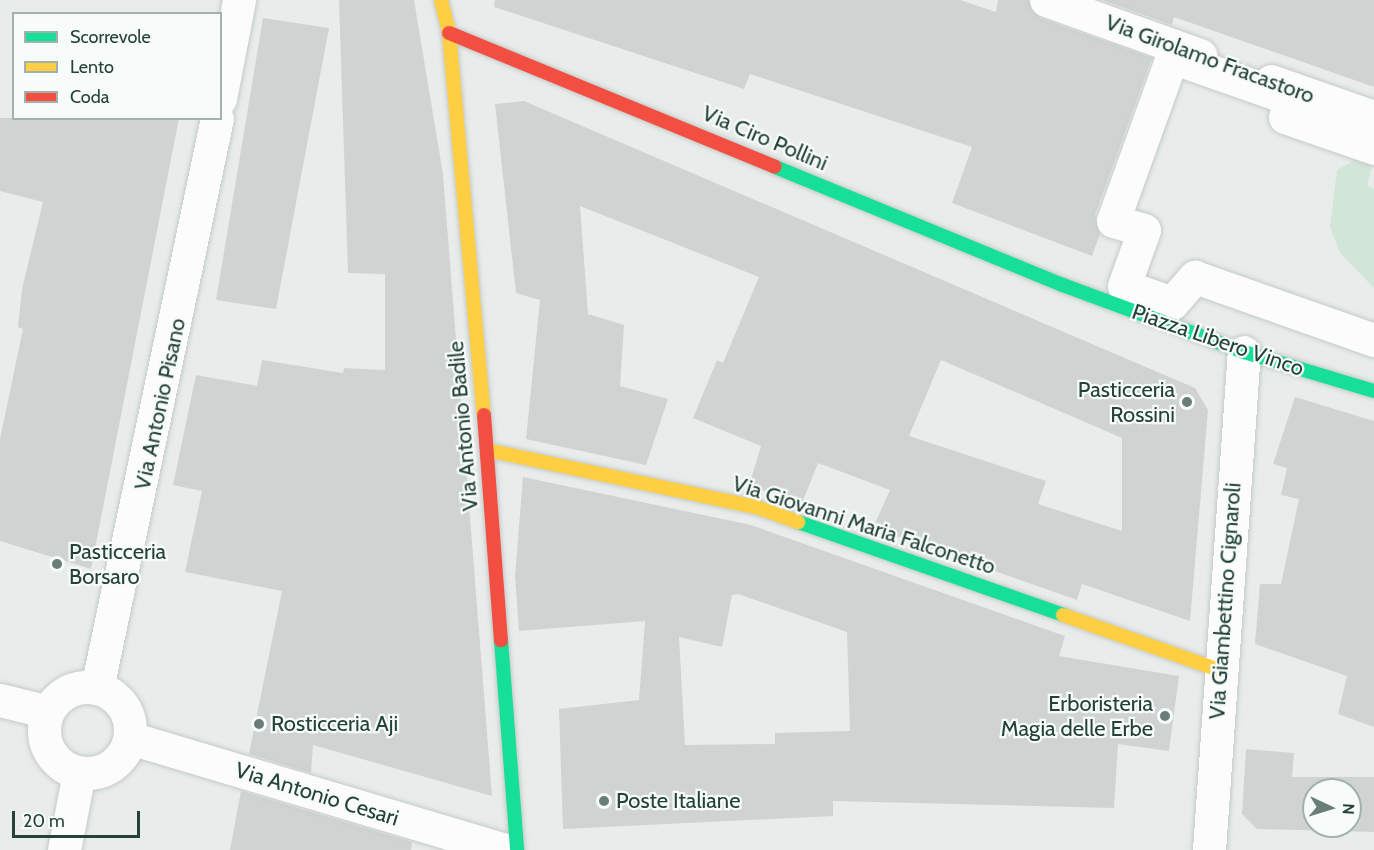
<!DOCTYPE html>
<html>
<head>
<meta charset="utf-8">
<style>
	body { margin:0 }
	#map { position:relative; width:1374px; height:850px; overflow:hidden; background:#e8edeb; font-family:Cabin,sans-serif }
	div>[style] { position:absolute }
	.green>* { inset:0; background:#d1e6d8 }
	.building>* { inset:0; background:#cfd4d2 }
	.roads { filter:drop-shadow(0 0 2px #c5cac8) drop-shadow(0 0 2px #c5cac8) }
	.street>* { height:33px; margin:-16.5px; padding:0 16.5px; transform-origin:16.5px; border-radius:16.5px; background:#fcfcfc }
	.street>.ring { margin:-16.5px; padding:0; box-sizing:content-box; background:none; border:33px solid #fcfcfc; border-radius:50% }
	.fast>* { height:14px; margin:-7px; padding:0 7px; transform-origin:7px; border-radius:7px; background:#16e098 }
	.slow>* { height:14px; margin:-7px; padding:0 7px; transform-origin:7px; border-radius:7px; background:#ffcf43 }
	.jam>* { height:14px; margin:-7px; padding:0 7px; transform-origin:7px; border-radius:7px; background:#f24e42 }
	.dots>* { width:16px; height:16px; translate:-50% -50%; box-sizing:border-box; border:3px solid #f7fbf9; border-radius:50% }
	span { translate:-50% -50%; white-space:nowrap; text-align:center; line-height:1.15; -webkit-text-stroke:4.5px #f7fbf9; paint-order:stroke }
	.street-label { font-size:22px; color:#24423a }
	.poi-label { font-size:22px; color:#24423a }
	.right { translate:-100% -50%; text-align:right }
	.left { translate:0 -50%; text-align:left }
	.legend { position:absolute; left:12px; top:12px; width:210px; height:108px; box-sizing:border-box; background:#f7fbf9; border:2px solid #a3b1ad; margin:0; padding:8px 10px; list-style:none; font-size:18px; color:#24423a }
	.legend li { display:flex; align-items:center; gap:12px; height:30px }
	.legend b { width:30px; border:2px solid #a3b1ad }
	.north { position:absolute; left:1302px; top:778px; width:60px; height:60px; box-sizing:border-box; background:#f7fbf9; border:2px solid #a3b1ad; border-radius:50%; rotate:94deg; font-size:16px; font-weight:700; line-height:24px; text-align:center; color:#24423a }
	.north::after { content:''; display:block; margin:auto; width:21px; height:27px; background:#697e78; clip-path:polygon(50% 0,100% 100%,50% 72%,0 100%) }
	.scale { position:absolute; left:12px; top:811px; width:128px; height:27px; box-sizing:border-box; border:3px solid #24423a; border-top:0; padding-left:8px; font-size:18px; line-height:21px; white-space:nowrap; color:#24423a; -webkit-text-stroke:4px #f7fbf9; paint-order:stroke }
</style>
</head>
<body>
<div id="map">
	<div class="green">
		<i style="clip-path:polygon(1362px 156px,1374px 159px,1367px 185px,1374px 189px,1374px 288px,1340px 253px,1330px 227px,1337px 170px)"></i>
	</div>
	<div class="building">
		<i style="clip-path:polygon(339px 0,414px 0,443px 174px,492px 796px,313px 745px,311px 773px,249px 754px,282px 591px,185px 572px,202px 491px,173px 485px,196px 375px,257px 386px,262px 360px,343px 373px,344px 368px,385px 370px,385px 274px,348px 273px)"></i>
		<i style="clip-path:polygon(495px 0,960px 0,996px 12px,998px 0,1028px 0,1040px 18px,1152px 58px,1095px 215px,1100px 234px,1092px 256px,952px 203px,972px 147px,750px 74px,744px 89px,494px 7px)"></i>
		<i style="clip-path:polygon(1102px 0,1374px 0,1374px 87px,1174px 17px,1172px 25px)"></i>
		<i style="clip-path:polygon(263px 18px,329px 28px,276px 309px,216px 300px)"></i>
		<i style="clip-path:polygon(evenodd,524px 101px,1195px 388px,1208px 410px,1190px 621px,1082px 584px,1077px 600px,873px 528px,890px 490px,818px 463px,802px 503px,749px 486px,761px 446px,693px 418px,717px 360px,723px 363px,759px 277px,580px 206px,588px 314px,624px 325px,620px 386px,668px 399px,646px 465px,526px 439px,540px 300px,516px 293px,495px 104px,524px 101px,941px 360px,1122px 438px,1122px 531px,1038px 504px,1046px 481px,909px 436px,941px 360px)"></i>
		<i style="clip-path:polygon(0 118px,179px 118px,91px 569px,0 541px,0 439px,23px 329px,18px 327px,22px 289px,43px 202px,0 191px)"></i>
		<i style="clip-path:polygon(1295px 397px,1374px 421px,1374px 727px,1338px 714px,1347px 676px,1255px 644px,1260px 584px,1281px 584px,1299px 499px,1281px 495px,1287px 468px,1273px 464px)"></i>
		<i style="clip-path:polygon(evenodd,523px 477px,751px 525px,1065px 636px,1059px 656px,1179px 676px,1169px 751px,1118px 744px,1114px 808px,833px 801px,833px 816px,563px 829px,559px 709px,639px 700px,645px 621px,519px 631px,515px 576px,523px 477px,738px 594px,847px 632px,850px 731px,775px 733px,775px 744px,685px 745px,679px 637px,722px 647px,732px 595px,738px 594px)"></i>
		<i style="clip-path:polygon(evenodd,1246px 749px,1294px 753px,1292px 777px,1374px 777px,1374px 832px,1257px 829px,1242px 814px,1246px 749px,1314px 790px,1350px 790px,1350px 826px,1314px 826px,1314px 790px)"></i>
		<i style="clip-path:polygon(241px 791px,412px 842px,411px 850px,230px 850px)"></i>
	</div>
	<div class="roads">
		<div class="street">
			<i style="left:1046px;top:0;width:164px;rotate:19.7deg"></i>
			<i style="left:1271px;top:81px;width:109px;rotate:19.3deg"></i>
			<i style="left:220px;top:99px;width:101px;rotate:-79.1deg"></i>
			<i style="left:1374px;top:148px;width:94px;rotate:-160.8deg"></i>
			<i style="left:1285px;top:117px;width:19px;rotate:-72deg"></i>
			<i style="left:1291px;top:99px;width:126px;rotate:-160.6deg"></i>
			<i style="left:1172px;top:57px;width:174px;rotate:109.8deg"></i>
			<i style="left:1113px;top:221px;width:32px;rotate:16deg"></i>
			<i style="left:1144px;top:230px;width:59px;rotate:109.7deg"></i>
			<i style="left:1124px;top:286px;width:51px;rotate:19.5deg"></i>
			<i style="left:1172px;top:303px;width:35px;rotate:-49deg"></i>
			<i style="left:1195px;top:277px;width:190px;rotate:19.4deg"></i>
			<i class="ring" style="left:44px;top:687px;width:53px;height:53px"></i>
			<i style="left:97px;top:688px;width:582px;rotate:-78.11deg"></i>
			<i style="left:0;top:700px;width:49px;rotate:14deg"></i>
			<i style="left:130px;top:738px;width:391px;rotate:16.6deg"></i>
			<i style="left:64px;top:850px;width:78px;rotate:-79deg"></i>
			<i style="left:1209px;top:850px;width:499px;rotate:-86deg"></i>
		</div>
		<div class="fast">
			<i style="left:775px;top:167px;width:311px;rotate:22.3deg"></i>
			<i style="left:1063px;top:285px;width:193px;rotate:20.3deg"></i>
			<i style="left:1244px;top:352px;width:136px;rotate:16.7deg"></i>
			<i style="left:798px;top:522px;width:281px;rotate:19.3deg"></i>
			<i style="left:501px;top:640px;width:211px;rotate:85.6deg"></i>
		</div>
		<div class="slow">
			<i style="left:441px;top:0;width:34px;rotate:76deg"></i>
			<i style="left:449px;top:33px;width:384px;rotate:84.8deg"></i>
			<i style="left:487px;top:450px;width:275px;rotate:12deg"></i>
			<i style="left:756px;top:507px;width:45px;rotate:19.7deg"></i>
			<i style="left:1063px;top:615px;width:165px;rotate:19.4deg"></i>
		</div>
		<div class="jam">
			<i style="left:449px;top:33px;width:352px;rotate:22.3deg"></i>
			<i style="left:484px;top:415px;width:226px;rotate:85.7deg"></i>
		</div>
	</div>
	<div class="dots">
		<i style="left:1187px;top:402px;background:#697e78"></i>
		<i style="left:57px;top:564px;background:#697e78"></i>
		<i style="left:1165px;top:716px;background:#697e78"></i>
		<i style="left:259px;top:724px;background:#697e78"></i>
		<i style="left:604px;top:801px;background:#697e78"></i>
	</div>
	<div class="street-label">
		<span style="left:1210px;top:59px;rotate:20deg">Via Girolamo Fracastoro</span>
		<span style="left:765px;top:138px;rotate:23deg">Via Ciro Pollini</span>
		<span style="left:1218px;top:340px;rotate:19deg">Piazza Libero Vinco</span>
		<span style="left:160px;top:404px;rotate:-78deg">Via Antonio Pisano</span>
		<span style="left:463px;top:426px;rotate:-95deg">Via Antonio Badile</span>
		<span style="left:864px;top:525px;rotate:18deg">Via Giovanni Maria Falconetto</span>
		<span style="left:1225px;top:601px;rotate:-86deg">Via Giambettino Cignaroli</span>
		<span style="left:317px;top:794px;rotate:17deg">Via Antonio Cesari</span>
	</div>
	<div class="poi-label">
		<span class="right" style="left:1175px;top:402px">Pasticceria<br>Rossini</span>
		<span class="left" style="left:69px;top:564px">Pasticceria<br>Borsaro</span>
		<span class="right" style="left:1153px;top:716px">Erboristeria<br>Magia delle Erbe</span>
		<span class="left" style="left:271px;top:724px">Rosticceria Aji</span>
		<span class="left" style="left:616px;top:801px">Poste Italiane</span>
	</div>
	<ul class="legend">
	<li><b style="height:8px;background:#16e098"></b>Scorrevole</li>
	<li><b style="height:8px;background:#ffcf43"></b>Lento</li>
	<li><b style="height:8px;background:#f24e42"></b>Coda</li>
	</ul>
	<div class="north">N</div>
	<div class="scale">20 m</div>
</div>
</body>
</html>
